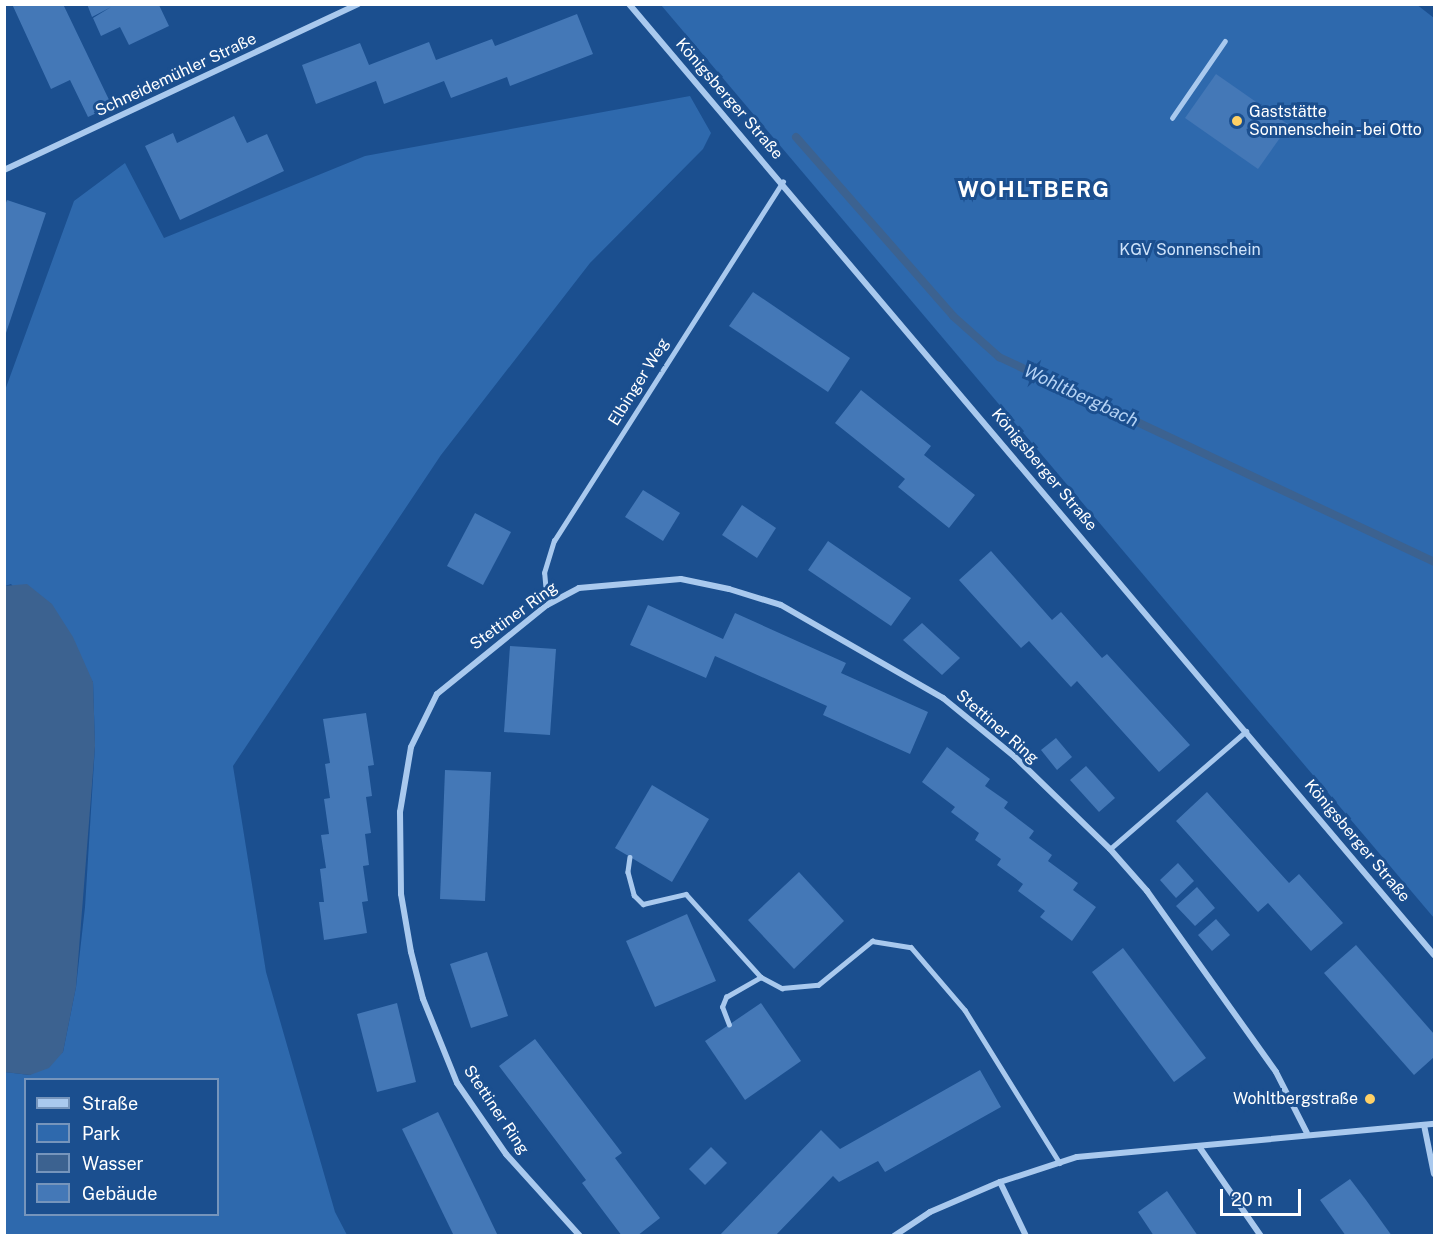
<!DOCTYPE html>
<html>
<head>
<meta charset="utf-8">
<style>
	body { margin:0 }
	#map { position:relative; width:1439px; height:1240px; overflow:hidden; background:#1b4f8f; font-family:"Public Sans",sans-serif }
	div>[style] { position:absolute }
	.green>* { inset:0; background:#2e69ad }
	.water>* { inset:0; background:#3c6290 }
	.stream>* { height:8px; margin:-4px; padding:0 4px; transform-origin:4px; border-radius:4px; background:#3c6290 }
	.building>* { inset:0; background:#4478b7 }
	.lane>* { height:4.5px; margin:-2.25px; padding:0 2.25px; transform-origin:2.25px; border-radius:2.25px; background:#a9c9ee }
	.street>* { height:6px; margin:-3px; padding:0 3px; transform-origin:3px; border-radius:3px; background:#a9c9ee }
	.dots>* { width:16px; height:16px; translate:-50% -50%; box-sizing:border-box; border:3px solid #1b4f8f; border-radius:50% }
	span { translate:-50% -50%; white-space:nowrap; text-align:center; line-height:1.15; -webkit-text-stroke:6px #1b4f8f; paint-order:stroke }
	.street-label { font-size:16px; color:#fff }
	.poi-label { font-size:16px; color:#fff }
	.left { translate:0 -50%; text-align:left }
	.right { translate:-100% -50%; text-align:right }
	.park-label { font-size:16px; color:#cfe3fa }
	.water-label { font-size:18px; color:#b5d3f5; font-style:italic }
	.district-label { font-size:22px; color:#fff; font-weight:700; letter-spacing:1.5px }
	.frame { position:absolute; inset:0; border:6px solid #fff; pointer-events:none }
	.legend { position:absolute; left:24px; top:1078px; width:195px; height:138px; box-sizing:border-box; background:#1b4f8f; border:2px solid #7695bc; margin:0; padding:8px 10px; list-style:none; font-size:18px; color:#fff }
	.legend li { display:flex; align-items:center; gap:12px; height:30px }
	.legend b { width:30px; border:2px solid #7695bc }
	.scale { position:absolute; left:1220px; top:1189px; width:81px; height:27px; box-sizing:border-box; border:3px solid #fff; border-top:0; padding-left:8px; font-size:18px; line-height:21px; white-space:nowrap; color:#fff; -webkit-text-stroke:4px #1b4f8f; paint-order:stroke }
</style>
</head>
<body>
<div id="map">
	<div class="green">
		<i style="clip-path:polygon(1416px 4px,1434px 18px,1434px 918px,661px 5px)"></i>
		<i style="clip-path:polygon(evenodd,690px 96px,711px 133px,703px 149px,590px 263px,441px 455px,233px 766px,266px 972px,335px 1212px,347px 1235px,5px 1235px,5px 1072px,30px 1075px,63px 1052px,76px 987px,85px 907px,95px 746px,93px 682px,11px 584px,5px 586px,4px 393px,74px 201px,125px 163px,164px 238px,365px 156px,690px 96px,26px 1080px,218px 1080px,218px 1214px,26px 1214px,26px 1080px)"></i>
	</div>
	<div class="water">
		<i style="clip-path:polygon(27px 584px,52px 604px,73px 637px,93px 682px,95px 746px,76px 987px,63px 1052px,49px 1068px,30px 1075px,4px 1072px,4px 586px)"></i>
	</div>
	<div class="stream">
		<i style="left:796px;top:137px;width:238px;rotate:48.7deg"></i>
		<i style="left:953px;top:316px;width:62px;rotate:41.7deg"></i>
		<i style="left:999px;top:357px;width:481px;rotate:25.2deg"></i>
	</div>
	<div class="building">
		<i style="clip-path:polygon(12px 4px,63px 4px,112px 106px,88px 117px,70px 80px,51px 89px)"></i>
		<i style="clip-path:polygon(87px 4px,159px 5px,169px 26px,129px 45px,120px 27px,101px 36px,93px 18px,111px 7px,92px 17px)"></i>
		<i style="clip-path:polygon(577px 14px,593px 54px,510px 86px,507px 77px,451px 98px,444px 81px,384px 104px,376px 81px,316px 104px,302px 65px,360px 43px,369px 65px,429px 42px,436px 60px,492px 39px,495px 46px)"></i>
		<i style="clip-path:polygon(1216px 74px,1289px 125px,1258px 169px,1185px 118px)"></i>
		<i style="clip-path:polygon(234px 116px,247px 143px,267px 134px,284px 171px,180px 220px,145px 146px,173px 133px,177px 143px)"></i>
		<i style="clip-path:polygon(7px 200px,46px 213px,5px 336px,4px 208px)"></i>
		<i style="clip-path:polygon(753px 292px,850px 358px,828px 392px,729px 326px)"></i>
		<i style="clip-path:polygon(861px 390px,931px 446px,924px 455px,975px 495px,949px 528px,898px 487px,905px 479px,835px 423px)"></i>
		<i style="clip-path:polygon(643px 490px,680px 513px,663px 541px,625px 517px)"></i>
		<i style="clip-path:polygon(742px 505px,776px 528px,757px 558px,722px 535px)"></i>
		<i style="clip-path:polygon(475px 513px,511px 532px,483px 585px,447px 566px)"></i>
		<i style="clip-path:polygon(828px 541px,911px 598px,891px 626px,808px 570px)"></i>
		<i style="clip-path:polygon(991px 551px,1052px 620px,1061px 612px,1102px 658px,1107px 654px,1190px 745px,1159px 772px,1077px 681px,1071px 687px,1029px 641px,1021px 648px,959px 580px)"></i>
		<i style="clip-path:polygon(648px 605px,723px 639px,735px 613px,846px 663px,841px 673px,928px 712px,910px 754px,823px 715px,827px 706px,715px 656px,706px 678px,630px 645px)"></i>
		<i style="clip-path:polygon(922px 623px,960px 658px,942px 675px,903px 640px)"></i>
		<i style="clip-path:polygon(510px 646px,556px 649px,550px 735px,504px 732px)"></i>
		<i style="clip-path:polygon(366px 713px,374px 765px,368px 766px,372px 796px,366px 797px,371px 833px,365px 834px,369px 865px,363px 866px,368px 901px,362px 902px,367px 933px,324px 940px,319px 902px,324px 902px,320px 869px,326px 868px,321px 835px,329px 834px,324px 799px,330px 798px,325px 764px,330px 763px,323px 719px)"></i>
		<i style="clip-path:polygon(1056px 738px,1072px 757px,1057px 770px,1041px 750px)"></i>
		<i style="clip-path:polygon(947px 747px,990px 779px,985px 786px,1008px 802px,1004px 808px,1034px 831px,1029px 838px,1052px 855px,1048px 861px,1078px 883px,1073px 890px,1096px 907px,1072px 941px,1040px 917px,1045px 911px,1018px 891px,1023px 884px,997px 865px,1001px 859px,975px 840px,979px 833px,951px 812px,955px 807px,922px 782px)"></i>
		<i style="clip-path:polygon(1086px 766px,1115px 798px,1099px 812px,1070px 780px)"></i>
		<i style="clip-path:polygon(445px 770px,491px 772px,485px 901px,440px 899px)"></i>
		<i style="clip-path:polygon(652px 785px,709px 819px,672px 882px,615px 848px)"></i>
		<i style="clip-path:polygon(1207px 792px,1289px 883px,1299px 874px,1343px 923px,1311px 951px,1268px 903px,1258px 912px,1176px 821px)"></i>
		<i style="clip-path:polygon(1178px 863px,1194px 881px,1176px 898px,1160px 880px)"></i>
		<i style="clip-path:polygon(799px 872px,844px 921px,794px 969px,748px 920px)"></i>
		<i style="clip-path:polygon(1197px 887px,1215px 908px,1195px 926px,1176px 906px)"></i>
		<i style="clip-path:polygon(687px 914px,716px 981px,655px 1007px,626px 941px)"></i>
		<i style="clip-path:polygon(1216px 919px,1230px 935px,1212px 951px,1198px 935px)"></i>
		<i style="clip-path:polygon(1356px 945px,1434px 1034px,1434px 1057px,1414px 1075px,1324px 973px)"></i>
		<i style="clip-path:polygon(1123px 948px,1206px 1058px,1174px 1082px,1092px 972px)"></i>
		<i style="clip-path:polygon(487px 952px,508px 1016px,471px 1028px,450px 964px)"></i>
		<i style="clip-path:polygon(397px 1003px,416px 1082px,377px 1092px,357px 1014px)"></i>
		<i style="clip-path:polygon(761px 1003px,801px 1061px,745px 1100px,705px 1041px)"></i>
		<i style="clip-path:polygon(535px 1039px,622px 1153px,615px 1158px,660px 1218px,637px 1236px,622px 1236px,582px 1183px,586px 1180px,499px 1066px)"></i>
		<i style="clip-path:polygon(980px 1070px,1001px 1107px,885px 1172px,878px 1161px,839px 1182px,833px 1176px,775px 1236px,719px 1236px,821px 1130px,840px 1149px)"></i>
		<i style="clip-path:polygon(438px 1112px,477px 1192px,498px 1236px,454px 1236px,402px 1129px)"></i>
		<i style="clip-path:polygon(711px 1147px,727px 1163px,705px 1185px,689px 1169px)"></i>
		<i style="clip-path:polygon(1350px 1179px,1366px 1200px,1392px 1236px,1346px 1236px,1320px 1200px)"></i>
		<i style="clip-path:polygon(1167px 1191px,1198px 1236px,1154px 1236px,1138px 1212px)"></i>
	</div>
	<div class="lane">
		<i style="left:1172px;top:118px;width:93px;rotate:-55.5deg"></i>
		<i style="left:547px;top:605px;width:32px;rotate:-95deg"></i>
		<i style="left:544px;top:573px;width:34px;rotate:-73deg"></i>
		<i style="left:554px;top:541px;width:426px;rotate:-57.5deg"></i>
		<i style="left:1110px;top:849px;width:180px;rotate:-40.9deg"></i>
		<i style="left:630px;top:857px;width:15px;rotate:98deg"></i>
		<i style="left:628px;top:872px;width:24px;rotate:75deg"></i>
		<i style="left:634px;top:895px;width:13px;rotate:45deg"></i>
		<i style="left:643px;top:904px;width:44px;rotate:-13.1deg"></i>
		<i style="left:686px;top:894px;width:112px;rotate:47.9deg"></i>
		<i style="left:761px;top:977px;width:24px;rotate:28deg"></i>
		<i style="left:782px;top:988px;width:36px;rotate:-5deg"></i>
		<i style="left:818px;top:985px;width:70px;rotate:-39.2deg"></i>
		<i style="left:872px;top:941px;width:39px;rotate:9deg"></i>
		<i style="left:911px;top:947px;width:83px;rotate:49.4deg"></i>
		<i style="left:965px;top:1010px;width:180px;rotate:58.2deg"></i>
		<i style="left:729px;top:1025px;width:19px;rotate:-111deg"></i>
		<i style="left:722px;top:1007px;width:11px;rotate:-68deg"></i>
		<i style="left:726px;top:997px;width:40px;rotate:-29.7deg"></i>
	</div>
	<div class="street">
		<i style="left:629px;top:4px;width:1246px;rotate:49.75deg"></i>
		<i style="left:4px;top:170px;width:391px;rotate:-25.1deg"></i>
		<i style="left:1424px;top:1125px;width:50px;rotate:78.5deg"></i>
		<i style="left:1200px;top:1148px;width:107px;rotate:55.3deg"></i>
		<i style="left:1000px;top:1182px;width:60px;rotate:64.3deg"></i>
		<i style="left:580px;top:1236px;width:110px;rotate:-132.1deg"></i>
		<i style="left:506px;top:1154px;width:86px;rotate:-124.6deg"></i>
		<i style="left:457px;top:1083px;width:91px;rotate:-112deg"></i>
		<i style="left:423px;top:999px;width:49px;rotate:-104.3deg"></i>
		<i style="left:411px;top:952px;width:59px;rotate:-99.8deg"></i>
		<i style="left:401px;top:894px;width:82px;rotate:-90.7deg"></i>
		<i style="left:400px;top:812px;width:66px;rotate:-80.4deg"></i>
		<i style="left:411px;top:747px;width:59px;rotate:-63.9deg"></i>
		<i style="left:437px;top:694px;width:141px;rotate:-39deg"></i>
		<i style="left:547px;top:605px;width:36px;rotate:-28deg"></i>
		<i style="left:579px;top:588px;width:102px;rotate:-5deg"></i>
		<i style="left:681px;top:579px;width:49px;rotate:11.8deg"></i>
		<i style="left:729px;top:589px;width:54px;rotate:17.1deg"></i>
		<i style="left:781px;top:605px;width:187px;rotate:29.9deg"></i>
		<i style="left:943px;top:698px;width:93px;rotate:39.3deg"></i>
		<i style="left:1015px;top:757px;width:132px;rotate:44.1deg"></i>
		<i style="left:1110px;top:849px;width:56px;rotate:48.6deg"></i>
		<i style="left:1147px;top:891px;width:222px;rotate:54.5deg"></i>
		<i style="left:1276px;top:1072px;width:68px;rotate:63.1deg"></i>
		<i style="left:894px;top:1236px;width:43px;rotate:-33.7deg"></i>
		<i style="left:930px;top:1212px;width:76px;rotate:-23.2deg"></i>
		<i style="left:1000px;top:1182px;width:81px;rotate:-18deg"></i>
		<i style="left:1077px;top:1157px;width:359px;rotate:-5.3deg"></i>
	</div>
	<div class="dots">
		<i style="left:1237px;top:121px;background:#ffd166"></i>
		<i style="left:1370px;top:1099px;background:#ffd166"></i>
	</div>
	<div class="street-label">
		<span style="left:176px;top:75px;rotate:-25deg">Schneidemühler Straße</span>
		<span style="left:729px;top:99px;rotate:49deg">Königsberger Straße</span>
		<span style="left:639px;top:382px;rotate:-58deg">Elbinger Weg</span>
		<span style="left:1044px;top:470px;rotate:50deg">Königsberger Straße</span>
		<span style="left:514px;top:616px;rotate:-36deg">Stettiner Ring</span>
		<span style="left:997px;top:727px;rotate:41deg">Stettiner Ring</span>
		<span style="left:1357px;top:841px;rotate:50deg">Königsberger Straße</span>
		<span style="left:496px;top:1110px;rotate:56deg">Stettiner Ring</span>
	</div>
	<div class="poi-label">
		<span class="left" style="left:1249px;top:121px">Gaststätte<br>Sonnenschein - bei Otto</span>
		<span class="right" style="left:1358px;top:1099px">Wohltbergstraße</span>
	</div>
	<div class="park-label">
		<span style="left:1190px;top:250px">KGV Sonnenschein</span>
	</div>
	<div class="water-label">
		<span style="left:1081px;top:396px;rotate:25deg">Wohltbergbach</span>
	</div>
	<div class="district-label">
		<span style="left:1034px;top:190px">WOHLTBERG</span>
	</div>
	<div class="frame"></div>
	<ul class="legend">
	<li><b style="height:8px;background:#a9c9ee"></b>Straße</li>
	<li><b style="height:16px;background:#2e69ad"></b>Park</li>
	<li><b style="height:16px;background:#3c6290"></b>Wasser</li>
	<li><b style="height:16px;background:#4478b7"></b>Gebäude</li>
	</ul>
	<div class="scale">20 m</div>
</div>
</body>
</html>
